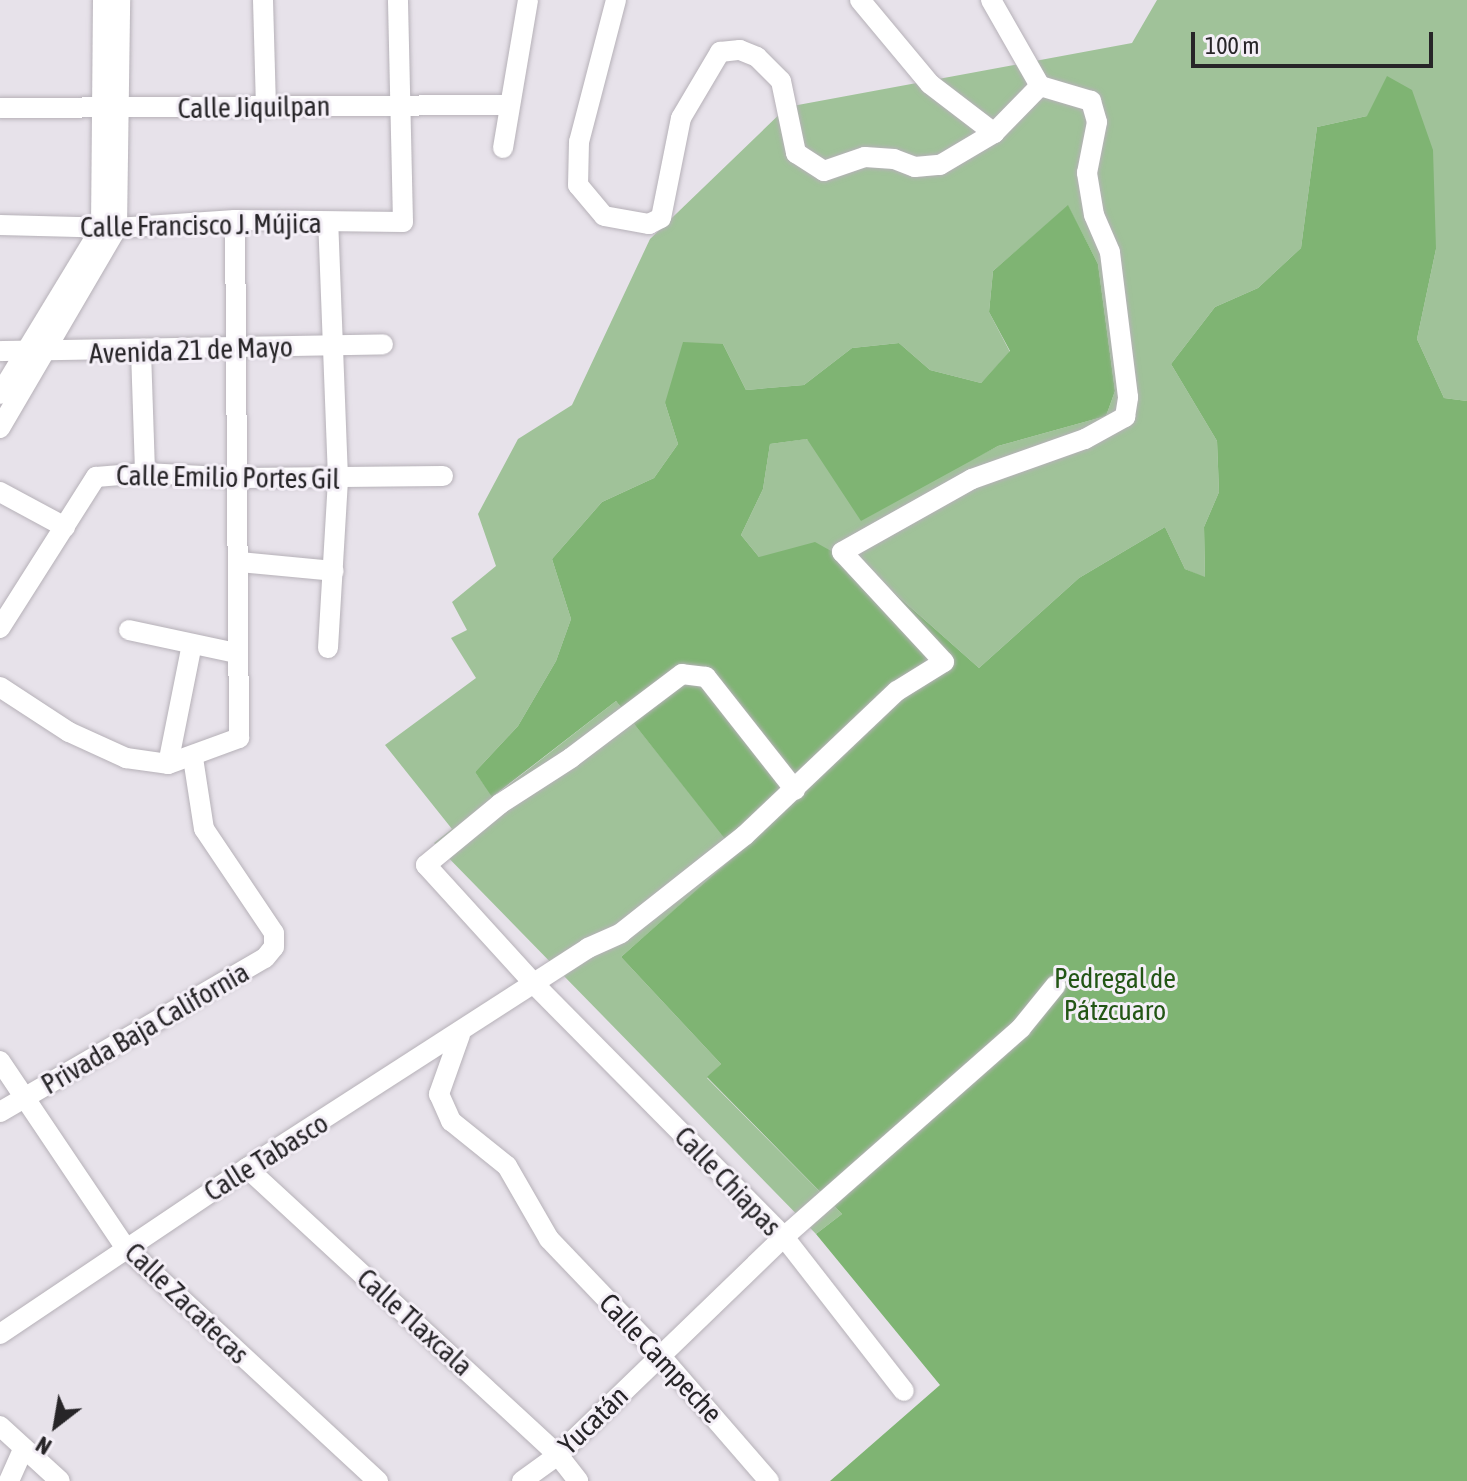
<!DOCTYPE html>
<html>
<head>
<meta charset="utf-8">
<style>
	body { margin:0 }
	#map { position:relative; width:1467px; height:1481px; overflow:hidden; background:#e7e2ea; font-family:"Asap Condensed",sans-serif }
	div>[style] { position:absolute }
	.green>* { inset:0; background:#a0c299 }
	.forest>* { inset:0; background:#7fb473 }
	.roads { filter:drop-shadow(0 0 2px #b6b1b8) drop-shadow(0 0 2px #b6b1b8) }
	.street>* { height:20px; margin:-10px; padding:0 10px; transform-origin:10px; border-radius:10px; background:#fff }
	span { translate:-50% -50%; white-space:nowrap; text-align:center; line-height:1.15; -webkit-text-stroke:6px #f4eff7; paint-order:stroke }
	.street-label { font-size:28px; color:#272528 }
	.park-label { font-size:28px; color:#235615 }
	.north { position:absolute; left:16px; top:1385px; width:80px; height:80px; -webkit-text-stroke:6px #f4eff7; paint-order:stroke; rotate:211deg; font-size:22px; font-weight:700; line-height:32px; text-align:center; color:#272528 }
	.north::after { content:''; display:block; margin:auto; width:28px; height:36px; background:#272528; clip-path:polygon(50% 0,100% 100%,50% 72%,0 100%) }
	.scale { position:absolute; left:1191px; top:32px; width:242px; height:36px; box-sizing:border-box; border:4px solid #272528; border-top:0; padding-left:10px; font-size:24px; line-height:28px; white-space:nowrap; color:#272528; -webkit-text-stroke:6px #f4eff7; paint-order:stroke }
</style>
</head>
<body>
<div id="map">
	<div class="green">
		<i style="clip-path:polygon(1157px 0,1467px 0,1467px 401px,1444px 398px,1417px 339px,1436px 249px,1367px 116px,1317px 127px,1301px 248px,1258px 288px,1215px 307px,1171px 364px,1217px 441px,1219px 492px,1204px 527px,1205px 578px,1185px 569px,1165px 527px,1079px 578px,979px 668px,874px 575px,759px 557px,741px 535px,763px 489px,770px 444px,806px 439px,944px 474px,998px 446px,1106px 416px,1115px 391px,1098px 264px,1068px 206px,993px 271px,989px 312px,1010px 352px,981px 383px,930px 370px,899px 343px,852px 348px,804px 385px,746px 390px,723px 344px,665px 403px,678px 444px,654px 478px,602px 502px,552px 559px,571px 619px,556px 661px,518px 726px,475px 772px,493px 797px,616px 701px,738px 854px,621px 957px,721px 1064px,707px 1078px,842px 1214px,816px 1234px,434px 843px,452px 829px,385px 745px,476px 678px,451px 638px,467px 630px,452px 602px,496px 566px,478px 514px,518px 439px,572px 405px,650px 239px,787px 107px,1132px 43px)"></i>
	</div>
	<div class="forest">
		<i style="clip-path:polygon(1387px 76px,1412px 90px,1433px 150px,1436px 249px,1417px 339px,1444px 398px,1467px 401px,1467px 1481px,830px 1481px,940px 1385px,816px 1234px,842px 1214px,707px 1077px,721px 1064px,621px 957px,737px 854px,616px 701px,492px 797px,475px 772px,518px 726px,556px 661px,571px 619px,552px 559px,602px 502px,654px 478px,678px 444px,665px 403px,683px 342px,723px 344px,746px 390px,804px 385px,852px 348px,899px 343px,930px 370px,981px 383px,1010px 351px,989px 312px,993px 271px,1068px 205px,1098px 264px,1115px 391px,1106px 416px,998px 446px,861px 521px,807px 439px,770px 444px,763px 489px,741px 535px,759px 557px,815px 542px,874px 575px,979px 668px,1079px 578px,1165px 527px,1185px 569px,1205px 577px,1204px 527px,1219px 492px,1217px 441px,1171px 364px,1215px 307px,1258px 288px,1301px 248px,1317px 127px,1367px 116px)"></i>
	</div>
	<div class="roads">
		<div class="street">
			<i style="left:263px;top:0;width:108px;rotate:88.4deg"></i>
			<i style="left:616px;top:0;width:147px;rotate:104.6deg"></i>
			<i style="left:579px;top:142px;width:43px;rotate:91.3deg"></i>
			<i style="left:578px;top:185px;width:40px;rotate:50deg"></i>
			<i style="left:604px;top:216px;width:46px;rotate:10.1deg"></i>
			<i style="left:649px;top:224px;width:13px;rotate:-27deg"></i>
			<i style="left:661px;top:218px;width:102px;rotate:-78.7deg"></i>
			<i style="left:681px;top:118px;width:77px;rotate:-59.4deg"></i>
			<i style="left:720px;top:52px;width:20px;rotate:-6deg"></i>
			<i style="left:740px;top:50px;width:18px;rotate:22deg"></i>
			<i style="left:757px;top:57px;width:34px;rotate:45deg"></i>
			<i style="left:781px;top:81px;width:74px;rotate:78.2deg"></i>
			<i style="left:796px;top:153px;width:33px;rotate:33deg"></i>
			<i style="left:824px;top:171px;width:43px;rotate:-18.9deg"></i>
			<i style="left:865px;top:157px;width:29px;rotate:4deg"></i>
			<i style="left:894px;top:159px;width:22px;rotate:21deg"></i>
			<i style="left:915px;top:167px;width:25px;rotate:-5deg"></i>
			<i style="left:940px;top:165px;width:63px;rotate:-30.7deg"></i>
			<i style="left:994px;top:133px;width:66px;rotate:-45.6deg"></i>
			<i style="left:860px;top:0;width:109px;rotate:50.2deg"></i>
			<i style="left:930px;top:84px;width:81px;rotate:37.4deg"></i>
			<i style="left:991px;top:0;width:99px;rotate:60.3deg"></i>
			<i style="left:0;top:108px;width:508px;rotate:-0.34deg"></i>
			<i style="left:503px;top:148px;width:150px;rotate:-80.4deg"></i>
			<i style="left:0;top:225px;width:117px;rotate:1.5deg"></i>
			<i style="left:117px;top:228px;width:118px;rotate:-3.9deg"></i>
			<i style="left:235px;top:220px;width:168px;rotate:0.7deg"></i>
			<i style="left:403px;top:222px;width:222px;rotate:-91.3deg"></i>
			<i style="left:0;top:351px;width:383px;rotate:-1deg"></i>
			<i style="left:141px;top:351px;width:122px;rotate:88.1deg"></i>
			<i style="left:0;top:394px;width:194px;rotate:-58.7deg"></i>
			<i style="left:101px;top:228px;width:228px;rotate:-89.5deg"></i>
			<i style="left:0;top:428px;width:232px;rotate:-59.7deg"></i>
			<i style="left:117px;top:228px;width:228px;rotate:-89.2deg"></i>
			<i style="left:0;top:492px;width:74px;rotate:28.3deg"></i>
			<i style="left:239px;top:562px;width:95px;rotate:5.4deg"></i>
			<i style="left:0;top:628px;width:179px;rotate:-57.6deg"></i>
			<i style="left:96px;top:477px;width:49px;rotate:-4.7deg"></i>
			<i style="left:145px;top:473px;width:96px;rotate:3deg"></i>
			<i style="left:241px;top:478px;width:202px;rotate:-0.6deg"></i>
			<i style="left:129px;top:630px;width:109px;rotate:12.1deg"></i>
			<i style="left:328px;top:648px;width:170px;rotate:-86.6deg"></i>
			<i style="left:338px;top:478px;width:255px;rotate:-92.2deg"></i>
			<i style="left:0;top:687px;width:82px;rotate:33.1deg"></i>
			<i style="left:69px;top:732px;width:63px;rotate:24.5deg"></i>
			<i style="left:126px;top:758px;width:42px;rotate:8.1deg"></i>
			<i style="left:168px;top:764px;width:76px;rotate:-20.1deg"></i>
			<i style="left:239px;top:738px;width:518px;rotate:-90.44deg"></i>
			<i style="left:168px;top:764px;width:122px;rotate:-78.7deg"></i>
			<i style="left:795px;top:790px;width:144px;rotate:-128.2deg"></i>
			<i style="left:706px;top:677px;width:24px;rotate:-173deg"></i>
			<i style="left:682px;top:674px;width:139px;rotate:142.9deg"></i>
			<i style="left:571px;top:758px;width:85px;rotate:147.1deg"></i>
			<i style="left:500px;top:804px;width:96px;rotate:140.5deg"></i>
			<i style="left:426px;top:865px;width:164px;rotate:47.7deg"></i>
			<i style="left:536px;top:986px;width:353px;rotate:45.3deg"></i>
			<i style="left:784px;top:1237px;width:195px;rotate:52.1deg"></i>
			<i style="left:460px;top:1035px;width:63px;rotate:109.6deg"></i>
			<i style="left:439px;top:1094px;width:30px;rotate:66deg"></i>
			<i style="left:451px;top:1121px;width:72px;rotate:38.8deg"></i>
			<i style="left:507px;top:1166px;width:84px;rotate:60.1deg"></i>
			<i style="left:549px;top:1239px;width:159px;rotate:46.3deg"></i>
			<i style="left:659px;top:1354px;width:168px;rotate:49.1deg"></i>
			<i style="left:0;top:1061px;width:224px;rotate:56.1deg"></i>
			<i style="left:125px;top:1247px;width:345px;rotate:42.8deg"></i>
			<i style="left:0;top:1112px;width:306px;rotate:-30.2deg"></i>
			<i style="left:265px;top:958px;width:14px;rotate:-51deg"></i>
			<i style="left:274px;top:947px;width:14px;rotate:-90deg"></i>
			<i style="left:274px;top:933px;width:125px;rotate:-123.9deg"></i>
			<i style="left:204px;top:829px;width:72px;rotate:-98.8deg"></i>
			<i style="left:247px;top:1168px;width:423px;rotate:42.7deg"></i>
			<i style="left:558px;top:1455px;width:33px;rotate:52deg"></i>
			<i style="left:0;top:1334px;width:298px;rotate:-33.9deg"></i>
			<i style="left:247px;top:1168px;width:406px;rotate:-32.8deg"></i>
			<i style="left:588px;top:948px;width:36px;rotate:-24deg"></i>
			<i style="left:621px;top:933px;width:158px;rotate:-38.3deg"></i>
			<i style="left:745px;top:835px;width:209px;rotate:-43.5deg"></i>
			<i style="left:897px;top:691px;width:55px;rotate:-31.7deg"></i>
			<i style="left:944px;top:662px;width:150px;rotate:-132.8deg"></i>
			<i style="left:842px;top:552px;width:149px;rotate:-29.3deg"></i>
			<i style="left:972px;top:479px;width:120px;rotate:-19.5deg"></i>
			<i style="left:1085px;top:439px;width:46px;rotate:-28.8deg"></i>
			<i style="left:1125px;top:417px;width:20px;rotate:-81deg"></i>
			<i style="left:1128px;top:397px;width:146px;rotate:-97.1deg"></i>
			<i style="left:1110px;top:252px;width:40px;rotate:-113.4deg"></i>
			<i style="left:1094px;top:215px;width:43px;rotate:-99.5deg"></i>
			<i style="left:1087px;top:173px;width:52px;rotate:-78.9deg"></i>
			<i style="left:1097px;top:122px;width:22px;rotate:-106deg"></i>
			<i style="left:1091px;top:101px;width:53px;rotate:-163.6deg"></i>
			<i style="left:0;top:1426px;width:81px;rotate:42.5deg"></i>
			<i style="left:9px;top:1481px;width:36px;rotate:-66deg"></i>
			<i style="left:522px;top:1481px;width:44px;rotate:-35.8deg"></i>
			<i style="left:558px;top:1455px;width:314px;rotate:-44deg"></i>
			<i style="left:784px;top:1237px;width:316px;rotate:-41.4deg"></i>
			<i style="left:1021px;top:1028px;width:55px;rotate:-50.9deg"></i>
		</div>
	</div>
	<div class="street-label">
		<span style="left:254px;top:107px;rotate:-1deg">Calle Jiquilpan</span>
		<span style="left:201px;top:225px;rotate:-1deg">Calle Francisco J. Mújica</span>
		<span style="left:191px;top:350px;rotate:-2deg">Avenida 21 de Mayo</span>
		<span style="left:228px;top:477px;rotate:1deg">Calle Emilio Portes Gil</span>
		<span style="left:145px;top:1028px;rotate:-30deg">Privada Baja California</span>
		<span style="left:266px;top:1157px;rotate:-32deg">Calle Tabasco</span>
		<span style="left:728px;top:1181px;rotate:46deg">Calle Chiapas</span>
		<span style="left:187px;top:1303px;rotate:44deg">Calle Zacatecas</span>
		<span style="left:415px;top:1322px;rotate:42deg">Calle Tlaxcala</span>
		<span style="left:661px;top:1358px;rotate:47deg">Calle Campeche</span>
		<span style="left:593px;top:1420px;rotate:-44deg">Yucatán</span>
	</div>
	<div class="park-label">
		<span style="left:1115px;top:994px">Pedregal de<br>Pátzcuaro</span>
	</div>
	<div class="north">N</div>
	<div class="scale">100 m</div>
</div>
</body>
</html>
